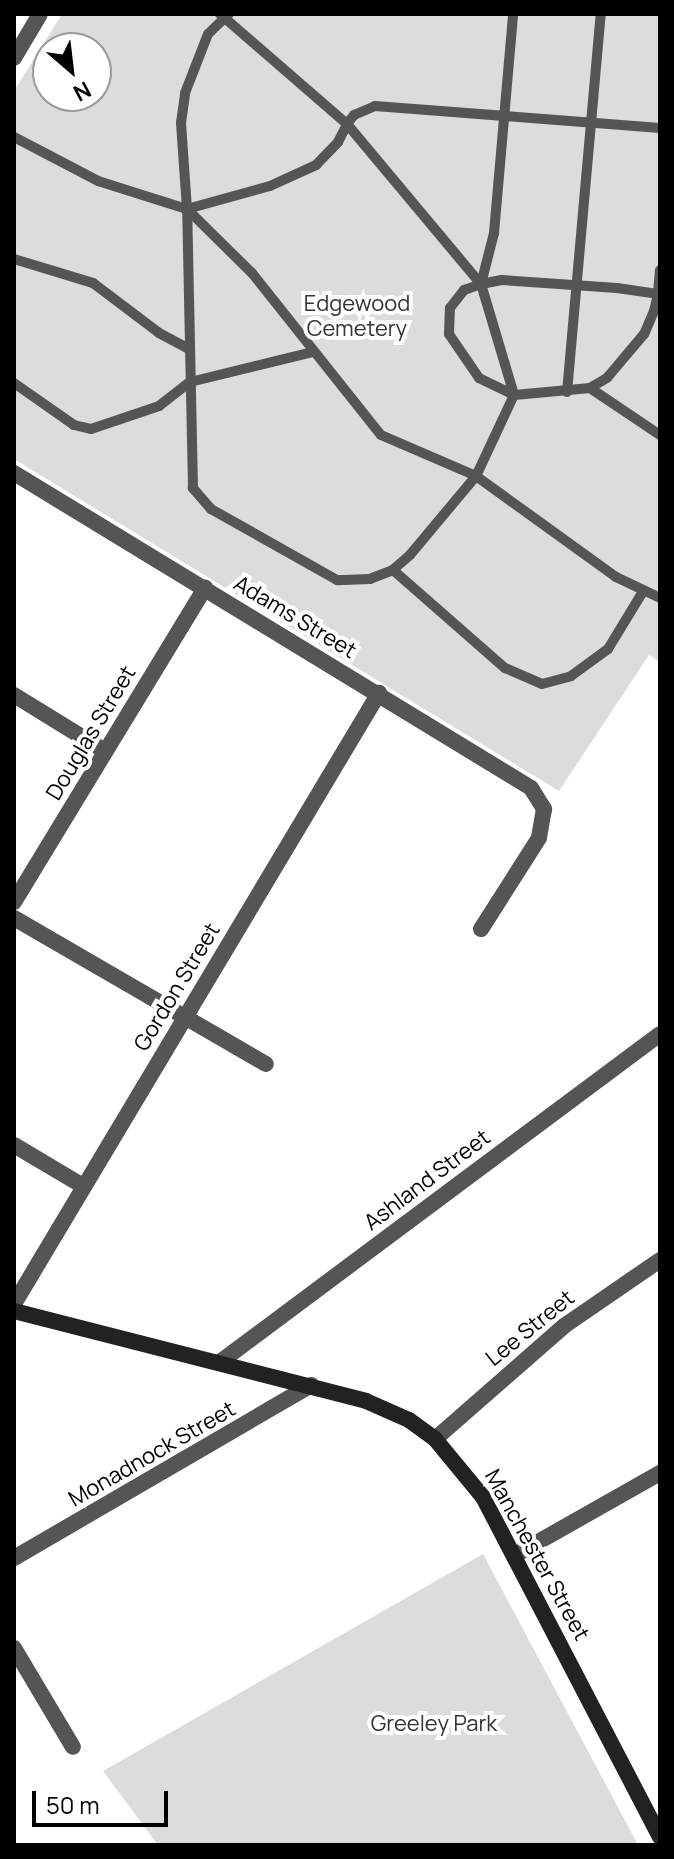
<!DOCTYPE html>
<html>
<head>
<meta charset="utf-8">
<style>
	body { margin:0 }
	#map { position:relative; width:674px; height:1859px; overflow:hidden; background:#fff; font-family:Manrope,sans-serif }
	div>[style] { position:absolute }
	.green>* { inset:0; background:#dcdcdc }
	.lane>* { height:10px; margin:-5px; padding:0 5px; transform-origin:5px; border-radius:5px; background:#555 }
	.street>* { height:16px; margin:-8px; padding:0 8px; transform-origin:8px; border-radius:8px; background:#555 }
	.secondary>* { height:16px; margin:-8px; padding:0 8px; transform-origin:8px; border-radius:8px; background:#222 }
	span { translate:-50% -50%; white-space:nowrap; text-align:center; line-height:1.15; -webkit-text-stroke:8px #fff; paint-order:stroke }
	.park-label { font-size:22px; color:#333 }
	.street-label { font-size:22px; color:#000 }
	.frame { position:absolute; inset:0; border:16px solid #000; pointer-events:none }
	.north { position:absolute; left:32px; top:32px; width:80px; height:80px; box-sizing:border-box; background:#fff; border:2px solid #999; border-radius:50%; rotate:152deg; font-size:22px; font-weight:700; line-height:32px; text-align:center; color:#000 }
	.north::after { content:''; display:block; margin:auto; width:28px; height:36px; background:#000; clip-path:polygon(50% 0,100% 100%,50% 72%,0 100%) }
	.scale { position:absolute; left:32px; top:1791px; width:136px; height:36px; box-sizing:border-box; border:4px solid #000; border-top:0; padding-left:10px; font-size:24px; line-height:28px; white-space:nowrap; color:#000; -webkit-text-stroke:6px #fff; paint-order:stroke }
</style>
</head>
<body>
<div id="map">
	<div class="green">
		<i style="clip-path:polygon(evenodd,62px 14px,660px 14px,660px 662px,649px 655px,559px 791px,14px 459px,14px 91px,62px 14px,48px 48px,96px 48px,96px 96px,48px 96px,48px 48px)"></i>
		<i style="clip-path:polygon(483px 1554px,638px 1845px,158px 1845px,103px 1771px)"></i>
	</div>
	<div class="lane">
		<i style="left:220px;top:14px;width:168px;rotate:40.9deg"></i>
		<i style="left:347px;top:124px;width:209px;rotate:50.1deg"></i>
		<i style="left:481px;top:284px;width:116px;rotate:73.4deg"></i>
		<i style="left:514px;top:395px;width:89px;rotate:115.1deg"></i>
		<i style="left:476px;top:476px;width:103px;rotate:129.9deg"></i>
		<i style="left:410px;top:555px;width:23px;rotate:139deg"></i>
		<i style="left:393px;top:570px;width:25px;rotate:159deg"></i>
		<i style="left:370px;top:579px;width:33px;rotate:178deg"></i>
		<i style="left:337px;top:580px;width:145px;rotate:-150.6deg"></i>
		<i style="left:211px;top:509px;width:28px;rotate:-131deg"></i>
		<i style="left:193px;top:488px;width:279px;rotate:-91.2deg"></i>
		<i style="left:187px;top:209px;width:86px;rotate:-15.5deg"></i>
		<i style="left:270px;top:186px;width:51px;rotate:-24.5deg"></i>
		<i style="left:316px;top:165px;width:32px;rotate:-46deg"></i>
		<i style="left:338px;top:142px;width:20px;rotate:-63deg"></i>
		<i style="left:347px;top:124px;width:11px;rotate:-52deg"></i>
		<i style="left:354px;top:115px;width:23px;rotate:-23deg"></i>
		<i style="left:375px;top:106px;width:286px;rotate:4.4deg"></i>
		<i style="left:14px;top:137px;width:95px;rotate:27.6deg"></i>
		<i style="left:98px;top:181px;width:93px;rotate:17.5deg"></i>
		<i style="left:187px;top:209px;width:91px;rotate:44.6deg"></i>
		<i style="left:252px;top:273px;width:207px;rotate:51.5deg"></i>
		<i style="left:381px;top:435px;width:103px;rotate:23.3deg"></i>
		<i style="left:476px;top:476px;width:173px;rotate:35.8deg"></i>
		<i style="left:616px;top:577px;width:49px;rotate:25.5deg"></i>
		<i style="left:187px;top:209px;width:86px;rotate:-94deg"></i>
		<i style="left:181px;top:123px;width:30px;rotate:-82deg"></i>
		<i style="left:185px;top:93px;width:63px;rotate:-68.7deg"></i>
		<i style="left:208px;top:34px;width:29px;rotate:-44deg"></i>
		<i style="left:14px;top:259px;width:83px;rotate:16.9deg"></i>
		<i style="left:93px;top:283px;width:83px;rotate:37.1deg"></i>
		<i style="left:159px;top:333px;width:34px;rotate:28deg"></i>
		<i style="left:660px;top:270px;width:24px;rotate:95deg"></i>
		<i style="left:658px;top:294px;width:17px;rotate:103deg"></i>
		<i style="left:654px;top:311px;width:25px;rotate:113deg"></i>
		<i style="left:644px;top:334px;width:57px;rotate:130.1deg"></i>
		<i style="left:607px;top:378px;width:20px;rotate:150deg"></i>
		<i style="left:590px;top:388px;width:76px;rotate:174.7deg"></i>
		<i style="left:514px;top:395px;width:39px;rotate:-154deg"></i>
		<i style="left:479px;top:378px;width:53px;rotate:-124.3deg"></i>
		<i style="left:449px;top:334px;width:26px;rotate:-88deg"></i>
		<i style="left:450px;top:308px;width:23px;rotate:-52deg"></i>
		<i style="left:464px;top:290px;width:18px;rotate:-19deg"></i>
		<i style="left:481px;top:284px;width:21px;rotate:-11deg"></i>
		<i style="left:502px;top:280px;width:115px;rotate:4deg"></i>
		<i style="left:617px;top:288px;width:41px;rotate:8.3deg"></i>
		<i style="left:658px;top:294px;width:2px;rotate:27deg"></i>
		<i style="left:481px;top:284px;width:53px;rotate:-75.7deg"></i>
		<i style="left:494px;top:233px;width:220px;rotate:-85deg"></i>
		<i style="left:14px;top:383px;width:73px;rotate:35deg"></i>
		<i style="left:74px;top:425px;width:17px;rotate:13deg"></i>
		<i style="left:91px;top:429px;width:72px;rotate:-18.7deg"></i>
		<i style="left:159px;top:406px;width:39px;rotate:-38deg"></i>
		<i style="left:190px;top:382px;width:127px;rotate:-13.7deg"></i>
		<i style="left:590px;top:388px;width:84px;rotate:33.9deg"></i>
		<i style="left:567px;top:392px;width:380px;rotate:-84.9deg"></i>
		<i style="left:393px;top:570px;width:149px;rotate:41.2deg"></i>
		<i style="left:505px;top:668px;width:40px;rotate:23.4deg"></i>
		<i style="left:542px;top:684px;width:30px;rotate:-15deg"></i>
		<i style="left:571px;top:676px;width:46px;rotate:-36.1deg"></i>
		<i style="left:608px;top:649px;width:66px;rotate:-58.7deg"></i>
	</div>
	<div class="street">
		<i style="left:14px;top:58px;width:51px;rotate:-59.4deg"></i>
		<i style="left:14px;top:473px;width:605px;rotate:31.35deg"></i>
		<i style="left:531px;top:788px;width:25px;rotate:58deg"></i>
		<i style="left:544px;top:809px;width:29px;rotate:100deg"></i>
		<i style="left:539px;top:838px;width:108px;rotate:122.5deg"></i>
		<i style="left:14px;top:695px;width:107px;rotate:31.6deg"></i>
		<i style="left:14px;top:902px;width:368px;rotate:-58.7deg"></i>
		<i style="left:14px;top:918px;width:291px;rotate:30.1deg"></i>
		<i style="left:14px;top:1145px;width:80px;rotate:30.7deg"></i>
		<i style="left:14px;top:1304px;width:712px;rotate:-59.15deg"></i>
		<i style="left:220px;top:1362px;width:549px;rotate:-36.7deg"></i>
		<i style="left:435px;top:1439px;width:171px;rotate:-41.2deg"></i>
		<i style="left:564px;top:1326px;width:116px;rotate:-34.5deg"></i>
		<i style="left:515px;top:1555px;width:167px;rotate:-29.5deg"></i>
		<i style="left:14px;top:1558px;width:344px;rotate:-30.2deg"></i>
		<i style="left:14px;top:1648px;width:115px;rotate:59.2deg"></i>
	</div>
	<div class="secondary">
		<i style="left:14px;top:1311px;width:363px;rotate:14.3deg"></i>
		<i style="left:366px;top:1401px;width:47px;rotate:23.8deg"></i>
		<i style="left:409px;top:1420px;width:32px;rotate:36deg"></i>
		<i style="left:435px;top:1439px;width:75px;rotate:50.4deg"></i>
		<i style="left:483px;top:1497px;width:383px;rotate:62.5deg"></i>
	</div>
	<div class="park-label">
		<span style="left:357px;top:316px">Edgewood<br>Cemetery</span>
		<span style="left:434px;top:1724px">Greeley Park</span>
	</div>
	<div class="street-label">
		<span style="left:295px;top:617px;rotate:31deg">Adams Street</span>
		<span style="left:91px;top:733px;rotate:-59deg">Douglas Street</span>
		<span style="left:177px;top:987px;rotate:-59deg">Gordon Street</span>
		<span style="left:427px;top:1180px;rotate:-37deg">Ashland Street</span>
		<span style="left:530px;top:1328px;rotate:-39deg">Lee Street</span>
		<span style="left:152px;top:1454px;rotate:-30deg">Monadnock Street</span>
		<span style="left:537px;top:1555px;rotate:61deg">Manchester Street</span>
	</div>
	<div class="frame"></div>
	<div class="north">N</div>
	<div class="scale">50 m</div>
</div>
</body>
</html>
